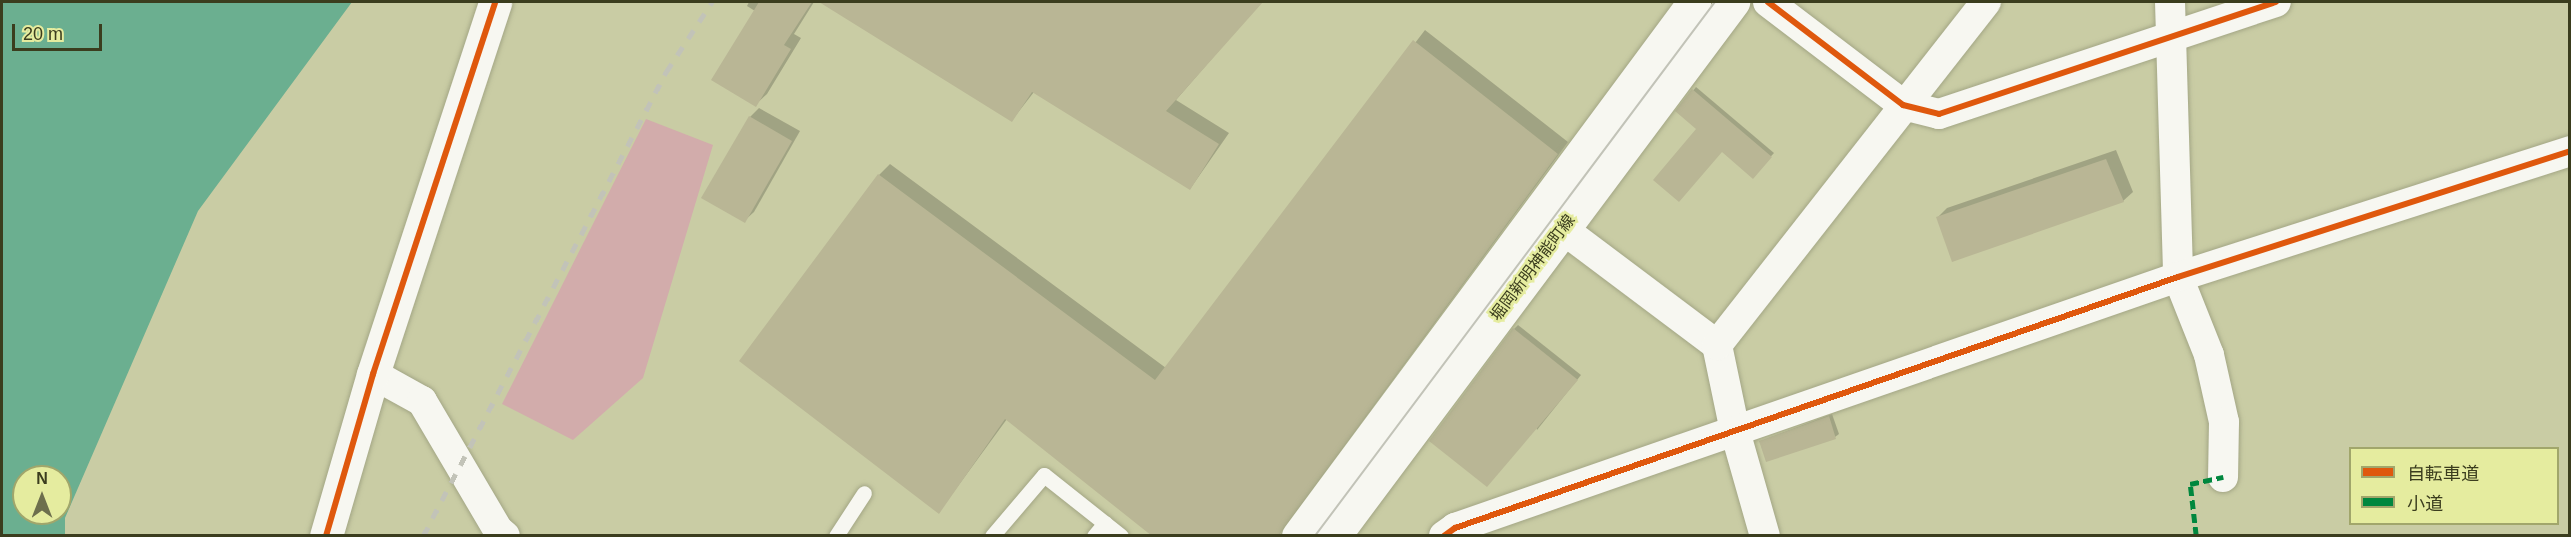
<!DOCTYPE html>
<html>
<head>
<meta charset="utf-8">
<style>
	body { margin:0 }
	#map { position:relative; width:2571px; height:537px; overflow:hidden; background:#c9cca4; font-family:Arial,"Noto Sans JP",sans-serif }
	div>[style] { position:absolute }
	.green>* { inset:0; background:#d2acab }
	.water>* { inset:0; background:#6baf90 }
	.shadow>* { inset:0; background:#0003 }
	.building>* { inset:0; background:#b9b695 }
	.roads { filter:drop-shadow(0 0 2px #a3a685) drop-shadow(0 0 2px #a3a685) }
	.service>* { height:15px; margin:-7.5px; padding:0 7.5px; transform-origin:7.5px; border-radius:7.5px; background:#f7f7f1 }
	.minor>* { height:30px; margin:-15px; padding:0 15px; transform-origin:15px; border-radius:15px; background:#f7f7f1 }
	.tertiary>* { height:33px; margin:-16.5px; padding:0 16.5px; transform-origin:16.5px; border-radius:16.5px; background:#f7f7f1 }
	.secondary>* { height:33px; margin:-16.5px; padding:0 16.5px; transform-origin:16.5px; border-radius:16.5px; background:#f7f7f1 }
	.tram>* { height:1.5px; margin:-0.75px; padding:0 0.75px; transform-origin:0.75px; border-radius:0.75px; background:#c2c3b8 }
	.rail>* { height:4.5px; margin-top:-2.25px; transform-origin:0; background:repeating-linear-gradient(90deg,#c2c3b8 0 10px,transparent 0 20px) }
	.quiet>* { height:4.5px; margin-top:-2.25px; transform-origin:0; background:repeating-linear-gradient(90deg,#00873e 0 9px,transparent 0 13.5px) }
	.cycleway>* { height:6px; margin:-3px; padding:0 3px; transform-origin:3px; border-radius:3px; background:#df580d }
	span { translate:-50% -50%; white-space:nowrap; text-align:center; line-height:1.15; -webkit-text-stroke:5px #e5ec9f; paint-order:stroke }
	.street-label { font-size:16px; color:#3b3d1e }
	.frame { position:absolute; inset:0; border:3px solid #3b3d1e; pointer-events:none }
	.legend { position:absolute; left:2349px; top:447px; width:210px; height:78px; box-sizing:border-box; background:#e5ec9f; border:2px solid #a1a66b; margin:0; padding:8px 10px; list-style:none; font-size:18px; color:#3b3d1e }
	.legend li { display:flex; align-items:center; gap:12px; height:30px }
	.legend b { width:30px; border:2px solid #a1a66b }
	.north { position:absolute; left:12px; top:465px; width:60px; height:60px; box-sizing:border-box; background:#e5ec9f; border:2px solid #a1a66b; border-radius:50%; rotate:0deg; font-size:16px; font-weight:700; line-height:24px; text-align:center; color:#3b3d1e }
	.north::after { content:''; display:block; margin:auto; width:21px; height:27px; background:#6d6f4d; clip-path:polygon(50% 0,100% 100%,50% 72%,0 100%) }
	.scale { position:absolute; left:12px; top:24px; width:90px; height:27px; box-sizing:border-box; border:3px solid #3b3d1e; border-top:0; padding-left:8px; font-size:18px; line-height:21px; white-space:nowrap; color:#3b3d1e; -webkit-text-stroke:4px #e5ec9f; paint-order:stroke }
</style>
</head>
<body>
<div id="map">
	<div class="green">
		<i style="clip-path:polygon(646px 119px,713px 145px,643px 378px,573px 440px,502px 404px)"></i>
	</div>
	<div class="water">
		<i style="clip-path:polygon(evenodd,2px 2px,352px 2px,198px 211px,65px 518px,65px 535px,2px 535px,2px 2px,24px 477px,60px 477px,60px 513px,24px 513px,24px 477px)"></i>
	</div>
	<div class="shadow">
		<i style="clip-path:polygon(749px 2px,814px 2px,794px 34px,801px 38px,767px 94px,755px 105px,755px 11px,747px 6px)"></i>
		<i style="clip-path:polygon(822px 2px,1261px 2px,1176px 100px,1229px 133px,1190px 189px,1034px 92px,1012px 120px)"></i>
		<i style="clip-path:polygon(1425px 30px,1568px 142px,1278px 536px,1007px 419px,939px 512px,879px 175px,890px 164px,1166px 368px)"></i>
		<i style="clip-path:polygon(1696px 87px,1774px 153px,1753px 176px,1677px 111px)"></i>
		<i style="clip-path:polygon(759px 108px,800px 131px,754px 212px,744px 221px,750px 117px)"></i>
		<i style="clip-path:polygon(2116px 150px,2133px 192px,2123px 201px,1938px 217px,1947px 208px)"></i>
		<i style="clip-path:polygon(1518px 325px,1581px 375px,1537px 430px,1514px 329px)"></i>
		<i style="clip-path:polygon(1832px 414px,1839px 434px,1835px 437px,1761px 441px)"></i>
	</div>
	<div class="building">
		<i style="clip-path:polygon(759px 2px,812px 2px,784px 45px,791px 49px,756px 107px,711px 80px)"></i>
		<i style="clip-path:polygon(819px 2px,1263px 2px,1166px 111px,1219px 144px,1190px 190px,1032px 92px,1012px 122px)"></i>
		<i style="clip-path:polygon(1413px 40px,1558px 154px,1278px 536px,1152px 536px,1005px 419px,939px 514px,739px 361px,878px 174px,1155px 380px)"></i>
		<i style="clip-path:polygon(1692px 89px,1772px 157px,1753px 179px,1722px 152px,1679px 202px,1653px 180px,1696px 129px,1675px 111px)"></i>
		<i style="clip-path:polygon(749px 116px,792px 141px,745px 223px,701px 198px)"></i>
		<i style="clip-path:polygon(2106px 159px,2124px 202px,1952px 262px,1936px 217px)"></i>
		<i style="clip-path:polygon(1513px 328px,1578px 380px,1487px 487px,1429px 441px)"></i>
		<i style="clip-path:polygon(1829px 416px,1836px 439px,1766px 462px,1759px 441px)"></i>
	</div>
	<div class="roads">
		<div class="service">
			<i style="left:836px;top:536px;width:51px;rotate:-56.9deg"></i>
			<i style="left:992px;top:536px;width:80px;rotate:-49.6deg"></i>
			<i style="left:1044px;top:475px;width:98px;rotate:38.4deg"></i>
			<i style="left:1094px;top:536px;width:17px;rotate:-50deg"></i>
		</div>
		<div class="minor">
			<i style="left:1768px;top:2px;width:170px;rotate:37.3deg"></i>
			<i style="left:1903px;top:105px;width:37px;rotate:14deg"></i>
			<i style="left:1939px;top:114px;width:355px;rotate:-18.4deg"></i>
			<i style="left:2170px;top:2px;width:275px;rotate:88.3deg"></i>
			<i style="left:2178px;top:277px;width:84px;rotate:68.3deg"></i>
			<i style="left:2209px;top:355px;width:69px;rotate:77.4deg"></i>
			<i style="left:2224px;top:422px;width:55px;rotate:91deg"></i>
			<i style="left:1544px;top:215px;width:216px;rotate:36.9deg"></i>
			<i style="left:1717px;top:345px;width:88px;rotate:78.2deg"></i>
			<i style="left:1735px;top:431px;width:109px;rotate:74.1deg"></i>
			<i style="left:1717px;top:345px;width:436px;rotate:-51.9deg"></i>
			<i style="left:373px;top:374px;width:56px;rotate:28.9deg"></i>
			<i style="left:422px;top:401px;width:150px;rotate:59.5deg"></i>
			<i style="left:498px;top:530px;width:9px;rotate:41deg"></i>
			<i style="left:1444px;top:536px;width:14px;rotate:-36deg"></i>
			<i style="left:1455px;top:528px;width:765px;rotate:-19.15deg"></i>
			<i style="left:2178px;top:277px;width:412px;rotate:-17.8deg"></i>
		</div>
		<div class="tertiary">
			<i style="left:326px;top:536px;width:169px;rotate:-73.8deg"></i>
			<i style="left:373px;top:374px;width:391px;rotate:-71.8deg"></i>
		</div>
		<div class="secondary">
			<i style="left:1298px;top:536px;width:665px;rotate:-53.44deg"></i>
			<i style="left:1334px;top:536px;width:667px;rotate:-53.23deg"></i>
		</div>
	</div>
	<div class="tram">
		<i style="left:1315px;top:536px;width:667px;rotate:-53.16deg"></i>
	</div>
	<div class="rail">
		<i style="left:423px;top:536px;width:524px;rotate:-62.36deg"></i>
		<i style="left:666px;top:72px;width:84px;rotate:-56.7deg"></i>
	</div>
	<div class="quiet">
		<i style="left:2196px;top:536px;width:52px;rotate:-96.6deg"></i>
		<i style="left:2190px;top:484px;width:34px;rotate:-12deg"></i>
	</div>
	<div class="cycleway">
		<i style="left:1768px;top:2px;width:170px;rotate:37.3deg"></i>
		<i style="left:1903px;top:105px;width:37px;rotate:14deg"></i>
		<i style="left:1939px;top:114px;width:355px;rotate:-18.4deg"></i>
		<i style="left:326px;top:536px;width:169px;rotate:-73.8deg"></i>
		<i style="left:373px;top:374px;width:391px;rotate:-71.8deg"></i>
		<i style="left:1444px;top:536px;width:14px;rotate:-36deg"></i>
		<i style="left:1455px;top:528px;width:765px;rotate:-19.15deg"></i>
		<i style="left:2178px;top:277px;width:412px;rotate:-17.8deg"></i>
	</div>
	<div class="street-label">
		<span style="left:1533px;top:268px;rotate:-53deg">堀岡新明神能町線</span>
	</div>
	<div class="frame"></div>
	<ul class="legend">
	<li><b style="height:8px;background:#df580d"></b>自転車道</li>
	<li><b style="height:8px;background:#00873e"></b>小道</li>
	</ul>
	<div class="north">N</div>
	<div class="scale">20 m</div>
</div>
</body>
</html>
